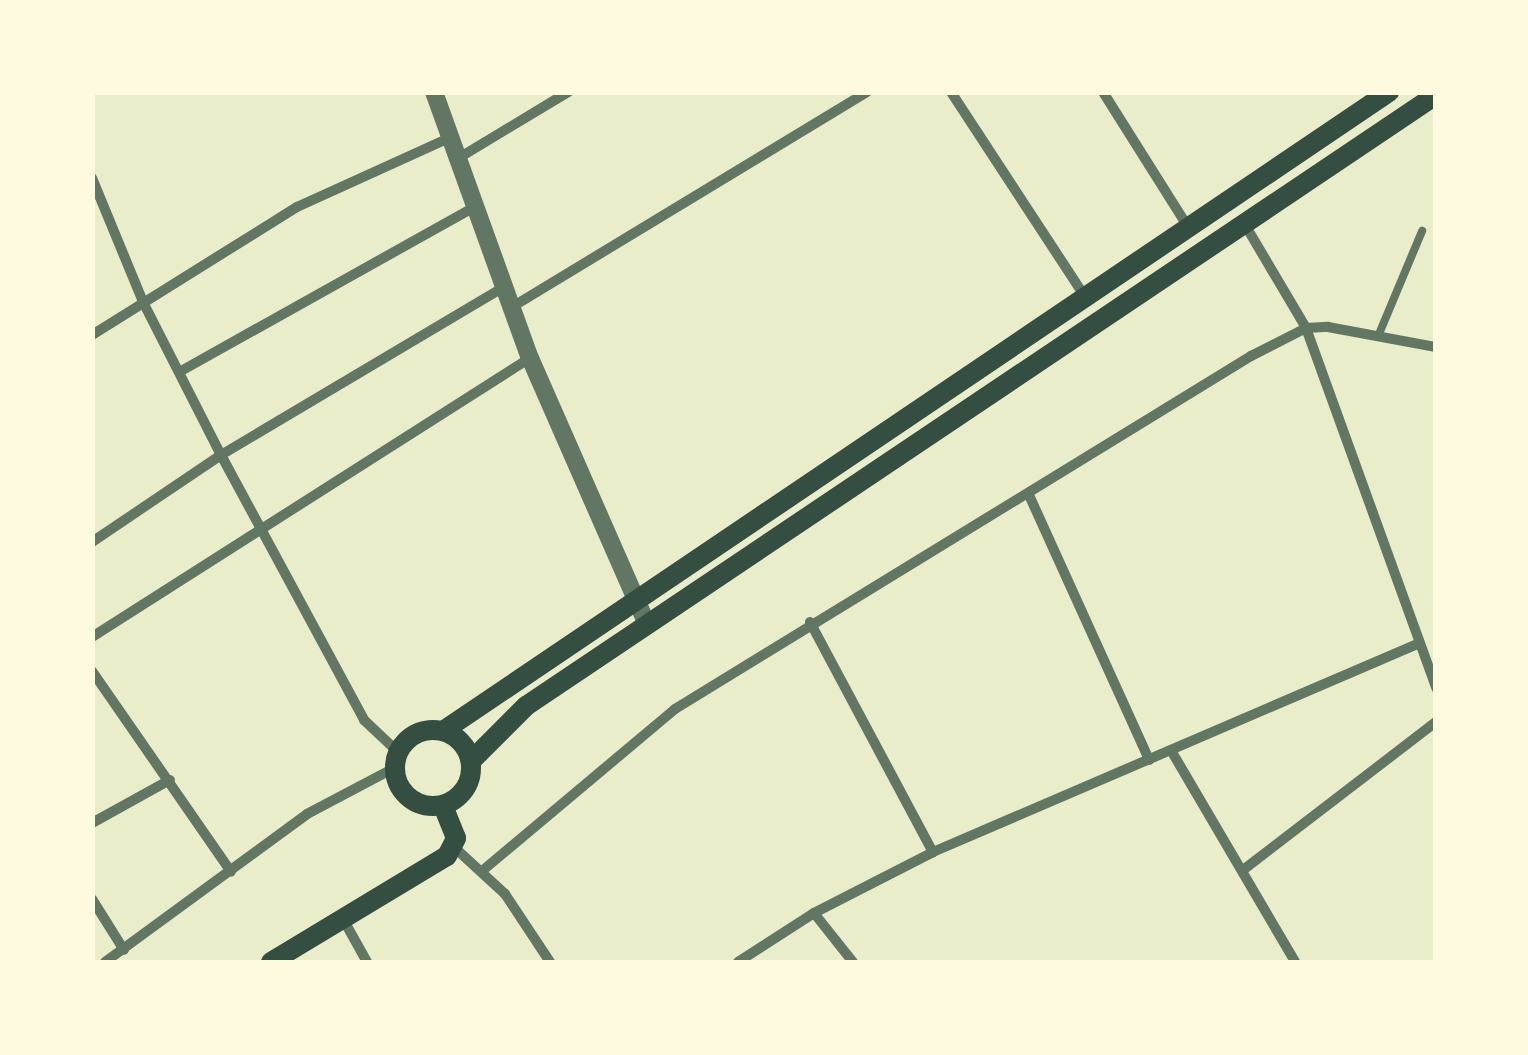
<!DOCTYPE html>
<html>
<head>
<meta charset="utf-8">
<style>
	body { margin:0 }
	#map { position:relative; width:1528px; height:1055px; overflow:hidden; background:#e9edc9; font-family:"DM Sans",sans-serif }
	div>[style] { position:absolute }
	.service>* { height:8px; margin:-4px; padding:0 4px; transform-origin:4px; border-radius:4px; background:#617663 }
	.minor>* { height:10px; margin:-5px; padding:0 5px; transform-origin:5px; border-radius:5px; background:#617663 }
	.tertiary>* { height:18px; margin:-9px; padding:0 9px; transform-origin:9px; border-radius:9px; background:#617663 }
	.secondary>* { height:20px; margin:-10px; padding:0 10px; transform-origin:10px; border-radius:10px; background:#344e41 }
	.secondary>.ring { margin:-10px; padding:0; box-sizing:content-box; background:none; border:20px solid #344e41; border-radius:50% }
	span { translate:-50% -50%; white-space:nowrap; text-align:center; line-height:1.15; -webkit-text-stroke:10px #fefae0; paint-order:stroke }
	.frame { position:absolute; inset:0; border:95px solid #fefae0; pointer-events:none }
</style>
</head>
<body>
<div id="map">
	<div class="service">
		<i style="left:1379px;top:334px;width:112px;rotate:-67.3deg"></i>
	</div>
	<div class="minor">
		<i style="left:951px;top:92px;width:245px;rotate:56.8deg"></i>
		<i style="left:1103px;top:92px;width:160px;rotate:57.8deg"></i>
		<i style="left:457px;top:159px;width:130px;rotate:-31.1deg"></i>
		<i style="left:92px;top:178px;width:134px;rotate:67.6deg"></i>
		<i style="left:143px;top:302px;width:172px;rotate:63deg"></i>
		<i style="left:221px;top:455px;width:301px;rotate:61.6deg"></i>
		<i style="left:364px;top:720px;width:48px;rotate:43.3deg"></i>
		<i style="left:1244px;top:223px;width:122px;rotate:59.4deg"></i>
		<i style="left:1306px;top:328px;width:383px;rotate:70.1deg"></i>
		<i style="left:512px;top:307px;width:415px;rotate:-31.2deg"></i>
		<i style="left:92px;top:335px;width:242px;rotate:-32deg"></i>
		<i style="left:297px;top:207px;width:167px;rotate:-24.4deg"></i>
		<i style="left:181px;top:371px;width:336px;rotate:-29.2deg"></i>
		<i style="left:1029px;top:495px;width:291px;rotate:65.6deg"></i>
		<i style="left:92px;top:542px;width:156px;rotate:-34deg"></i>
		<i style="left:221px;top:455px;width:329px;rotate:-30.7deg"></i>
		<i style="left:810px;top:622px;width:261px;rotate:61.9deg"></i>
		<i style="left:92px;top:637px;width:519px;rotate:-32.5deg"></i>
		<i style="left:92px;top:671px;width:244px;rotate:55.3deg"></i>
		<i style="left:1172px;top:752px;width:243px;rotate:59.6deg"></i>
		<i style="left:92px;top:823px;width:89px;rotate:-28.9deg"></i>
		<i style="left:455px;top:848px;width:68px;rotate:42.6deg"></i>
		<i style="left:505px;top:894px;width:82px;rotate:56.5deg"></i>
		<i style="left:1243px;top:870px;width:243px;rotate:-37.5deg"></i>
		<i style="left:482px;top:871px;width:252px;rotate:-40deg"></i>
		<i style="left:675px;top:709px;width:676px;rotate:-31.5deg"></i>
		<i style="left:1251px;top:356px;width:62px;rotate:-27deg"></i>
		<i style="left:1306px;top:328px;width:22px;rotate:-3deg"></i>
		<i style="left:1328px;top:327px;width:110px;rotate:10.5deg"></i>
		<i style="left:92px;top:899px;width:60px;rotate:57.9deg"></i>
		<i style="left:814px;top:913px;width:63px;rotate:51.5deg"></i>
		<i style="left:343px;top:919px;width:49px;rotate:60.8deg"></i>
		<i style="left:105px;top:962px;width:250px;rotate:-36.2deg"></i>
		<i style="left:307px;top:814px;width:101px;rotate:-27.8deg"></i>
		<i style="left:738px;top:962px;width:90px;rotate:-32.8deg"></i>
		<i style="left:814px;top:913px;width:134px;rotate:-27.1deg"></i>
		<i style="left:933px;top:852px;width:525px;rotate:-23.24deg"></i>
	</div>
	<div class="tertiary">
		<i style="left:434px;top:92px;width:283px;rotate:70.2deg"></i>
		<i style="left:530px;top:358px;width:291px;rotate:66.3deg"></i>
	</div>
	<div class="secondary">
		<i class="ring" style="left:395px;top:730px;width:56px;height:56px"></i>
		<i style="left:443px;top:731px;width:1142px;rotate:-34.04deg"></i>
		<i style="left:471px;top:761px;width:78px;rotate:-45deg"></i>
		<i style="left:526px;top:706px;width:1096px;rotate:-33.88deg"></i>
		<i style="left:271px;top:962px;width:205px;rotate:-31.1deg"></i>
		<i style="left:447px;top:856px;width:20px;rotate:-63deg"></i>
		<i style="left:456px;top:838px;width:35px;rotate:-112deg"></i>
	</div>
	<div class="frame"></div>
</div>
</body>
</html>
